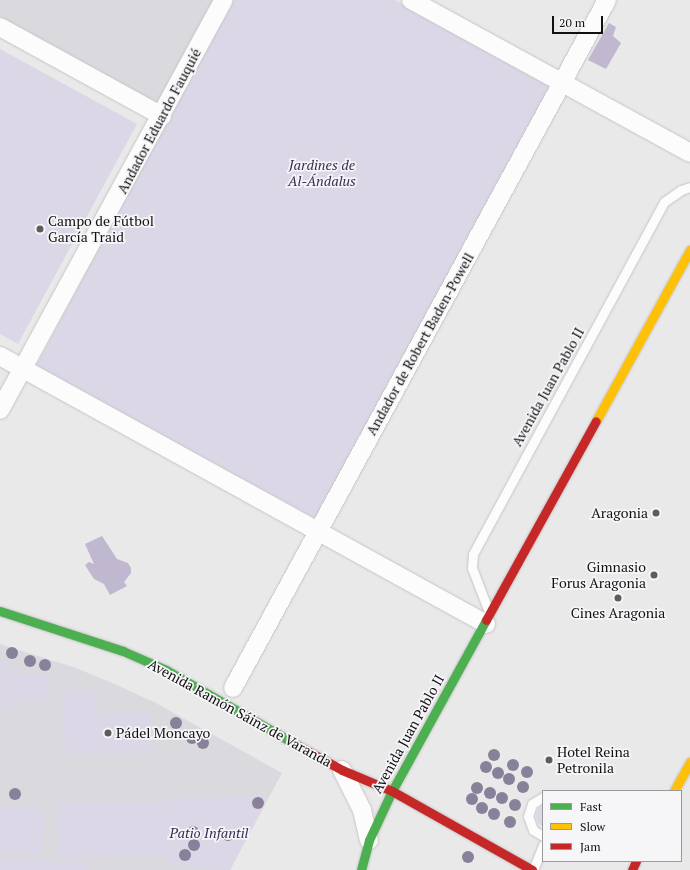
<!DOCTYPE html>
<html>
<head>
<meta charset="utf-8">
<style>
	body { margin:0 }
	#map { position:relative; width:690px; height:870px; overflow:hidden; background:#e9e9ea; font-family:"PT Serif",serif }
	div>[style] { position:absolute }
	.built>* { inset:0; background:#dad9de }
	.green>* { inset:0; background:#dcd7e7 }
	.water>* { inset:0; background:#bfb8cf }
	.roads { filter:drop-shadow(0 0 1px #c5c5c6) drop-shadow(0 0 1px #c5c5c6) }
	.lane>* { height:9px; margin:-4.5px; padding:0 4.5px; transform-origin:4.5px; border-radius:4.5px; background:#fcfcfc }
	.street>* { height:18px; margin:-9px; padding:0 9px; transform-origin:9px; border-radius:9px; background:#fcfcfc }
	.fast>* { height:9px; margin:-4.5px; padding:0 4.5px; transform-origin:4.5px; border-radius:4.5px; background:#4caf50 }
	.slow>* { height:9px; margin:-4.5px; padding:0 4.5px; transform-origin:4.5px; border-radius:4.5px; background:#ffc107 }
	.jam>* { height:9px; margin:-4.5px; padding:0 4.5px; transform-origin:4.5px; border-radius:4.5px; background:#c62828 }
	.trees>* { width:12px; height:12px; margin:-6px; border-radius:50%; background:#898099 }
	.dots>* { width:11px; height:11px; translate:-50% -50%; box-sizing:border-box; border:2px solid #f6f5f8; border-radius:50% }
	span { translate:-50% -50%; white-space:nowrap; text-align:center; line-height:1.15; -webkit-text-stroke:3.5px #f6f5f8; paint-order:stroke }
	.street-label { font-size:14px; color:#111112 }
	.park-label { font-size:14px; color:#3a2a56; font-style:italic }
	.poi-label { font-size:14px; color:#111112 }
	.left { translate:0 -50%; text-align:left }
	.right { translate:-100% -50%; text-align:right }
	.legend { position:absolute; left:542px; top:790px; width:140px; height:72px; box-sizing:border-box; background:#f6f5f8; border:1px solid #9a9a9c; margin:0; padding:5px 7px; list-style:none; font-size:12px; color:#111112 }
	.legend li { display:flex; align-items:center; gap:8px; height:20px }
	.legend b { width:20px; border:1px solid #9a9a9c }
	.scale { position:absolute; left:552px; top:16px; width:51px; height:18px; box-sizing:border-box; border:2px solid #111112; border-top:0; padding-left:5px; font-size:12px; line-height:14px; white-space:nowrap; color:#111112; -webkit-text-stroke:3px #f6f5f8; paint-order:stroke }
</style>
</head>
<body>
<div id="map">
	<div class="built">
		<i style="clip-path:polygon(0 0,216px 0,158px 107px,0 19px)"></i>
		<i style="clip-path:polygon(0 644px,76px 668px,110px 682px,154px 702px,282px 773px,230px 870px,0 870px)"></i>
	</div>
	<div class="green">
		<i style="clip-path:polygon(232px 0,395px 0,553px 86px,318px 520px,36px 366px)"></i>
		<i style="clip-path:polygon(0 49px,137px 124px,18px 344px,0 334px)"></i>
		<i style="clip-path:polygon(0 661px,9px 661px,10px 676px,47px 675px,48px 701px,12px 701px,12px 709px,0 709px)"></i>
		<i style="clip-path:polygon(96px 689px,97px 714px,151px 713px,153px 753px,65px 754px,63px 690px)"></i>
		<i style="clip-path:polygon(266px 796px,268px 797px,230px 870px,211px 870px,166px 862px,165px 855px,59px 858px,57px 804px,166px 802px,167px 798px)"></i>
		<i style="clip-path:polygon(0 805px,44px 808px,42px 854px,0 852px)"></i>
		<i style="clip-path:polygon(543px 805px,543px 827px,538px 823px,536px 816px,538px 809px)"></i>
		<i style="clip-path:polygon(0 858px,90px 862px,89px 870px,0 870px)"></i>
	</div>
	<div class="water">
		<i style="clip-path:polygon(609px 23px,616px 27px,613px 36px,621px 43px,606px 69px,588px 60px)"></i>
		<i style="clip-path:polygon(102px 536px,117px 559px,128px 563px,131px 568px,131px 573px,124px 582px,127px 586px,110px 595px,104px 584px,94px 579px,85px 565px,89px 562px,94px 564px,85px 544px)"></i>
	</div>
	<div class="roads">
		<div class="lane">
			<i style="left:489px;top:612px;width:47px;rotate:-111.1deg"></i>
			<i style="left:472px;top:568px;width:14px;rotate:-86deg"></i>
			<i style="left:473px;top:554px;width:400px;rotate:-61.5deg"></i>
			<i style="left:664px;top:202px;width:21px;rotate:-35deg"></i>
			<i style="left:681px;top:190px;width:9px;rotate:-18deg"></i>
			<i style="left:543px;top:797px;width:13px;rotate:148deg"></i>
			<i style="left:532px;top:804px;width:13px;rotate:108deg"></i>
			<i style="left:528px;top:816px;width:15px;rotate:70deg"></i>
			<i style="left:533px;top:830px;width:12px;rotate:31deg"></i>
			<i style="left:533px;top:870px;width:27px;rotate:-68deg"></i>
		</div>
		<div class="street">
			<i style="left:411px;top:0;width:318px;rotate:28.7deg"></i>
			<i style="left:0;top:27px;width:185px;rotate:28.8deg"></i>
			<i style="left:0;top:356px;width:555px;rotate:28.87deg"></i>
			<i style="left:0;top:410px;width:467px;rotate:-61.4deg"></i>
			<i style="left:233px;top:688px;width:783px;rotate:-61.47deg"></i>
			<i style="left:342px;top:770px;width:45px;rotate:63.4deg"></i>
			<i style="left:362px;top:810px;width:31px;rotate:77deg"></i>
		</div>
		<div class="fast">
			<i style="left:0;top:611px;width:129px;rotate:18deg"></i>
			<i style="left:123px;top:651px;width:47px;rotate:23.8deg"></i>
			<i style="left:166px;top:670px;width:159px;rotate:29.8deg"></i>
			<i style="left:361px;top:870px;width:31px;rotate:-75deg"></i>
			<i style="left:369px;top:840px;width:54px;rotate:-64.9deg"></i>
			<i style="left:392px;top:791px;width:195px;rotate:-61.2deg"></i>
		</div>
		<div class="slow">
			<i style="left:596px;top:421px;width:195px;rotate:-61.2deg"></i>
			<i style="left:674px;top:791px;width:33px;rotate:-61deg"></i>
		</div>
		<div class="jam">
			<i style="left:486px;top:620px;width:227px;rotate:-61.1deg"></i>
			<i style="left:304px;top:749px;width:43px;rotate:28.9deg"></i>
			<i style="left:342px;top:770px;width:54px;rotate:22.8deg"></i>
			<i style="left:392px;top:791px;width:161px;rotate:29.4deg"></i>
			<i style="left:632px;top:870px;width:10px;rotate:-66deg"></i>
		</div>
	</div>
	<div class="trees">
		<i style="left:12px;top:653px"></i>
		<i style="left:30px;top:661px"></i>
		<i style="left:45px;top:665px"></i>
		<i style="left:176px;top:723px"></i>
		<i style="left:192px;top:738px"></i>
		<i style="left:203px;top:743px"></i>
		<i style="left:494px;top:755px"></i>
		<i style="left:513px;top:765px"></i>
		<i style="left:486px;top:767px"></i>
		<i style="left:527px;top:772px"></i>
		<i style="left:498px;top:773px"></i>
		<i style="left:509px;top:779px"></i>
		<i style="left:523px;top:787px"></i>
		<i style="left:477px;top:788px"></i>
		<i style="left:490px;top:793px"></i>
		<i style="left:15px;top:794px"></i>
		<i style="left:502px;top:798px"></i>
		<i style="left:472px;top:799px"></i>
		<i style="left:258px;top:803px"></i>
		<i style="left:515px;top:805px"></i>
		<i style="left:482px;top:808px"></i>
		<i style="left:494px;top:814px"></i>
		<i style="left:510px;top:822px"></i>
		<i style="left:193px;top:832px"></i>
		<i style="left:228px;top:835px"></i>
		<i style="left:194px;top:845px"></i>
		<i style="left:185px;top:855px"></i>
		<i style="left:468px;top:857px"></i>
	</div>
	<div class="dots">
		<i style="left:40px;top:229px;background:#5d5d5e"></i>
		<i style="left:656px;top:513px;background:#5d5d5e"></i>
		<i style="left:654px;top:575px;background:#5d5d5e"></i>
		<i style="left:618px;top:598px;background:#5d5d5e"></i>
		<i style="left:108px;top:733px;background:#5d5d5e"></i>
		<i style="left:549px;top:760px;background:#5d5d5e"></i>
	</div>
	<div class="street-label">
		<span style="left:159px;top:121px;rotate:-62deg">Andador Eduardo Fauquié</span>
		<span style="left:420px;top:344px;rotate:-61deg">Andador de Robert Baden-Powell</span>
		<span style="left:548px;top:387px;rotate:-61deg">Avenida Juan Pablo II</span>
		<span style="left:240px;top:713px;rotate:29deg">Avenida Ramón Sáinz de Varanda</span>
		<span style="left:408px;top:734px;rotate:-61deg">Avenida Juan Pablo II</span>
	</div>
	<div class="park-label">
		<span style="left:322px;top:173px">Jardines de<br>Al-Ándalus</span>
		<span style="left:209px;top:833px">Patio Infantil</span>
	</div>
	<div class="poi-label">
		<span class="left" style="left:48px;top:229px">Campo de Fútbol<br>García Traid</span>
		<span class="right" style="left:648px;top:513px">Aragonia</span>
		<span class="right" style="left:646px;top:575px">Gimnasio<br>Forus Aragonia</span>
		<span style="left:618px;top:613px">Cines Aragonia</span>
		<span class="left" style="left:116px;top:733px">Pádel Moncayo</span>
		<span class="left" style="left:557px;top:760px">Hotel Reina<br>Petronila</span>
	</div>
	<ul class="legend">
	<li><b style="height:5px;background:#4caf50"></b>Fast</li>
	<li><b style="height:5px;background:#ffc107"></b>Slow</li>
	<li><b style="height:5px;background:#c62828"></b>Jam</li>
	</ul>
	<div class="scale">20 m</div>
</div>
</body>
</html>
